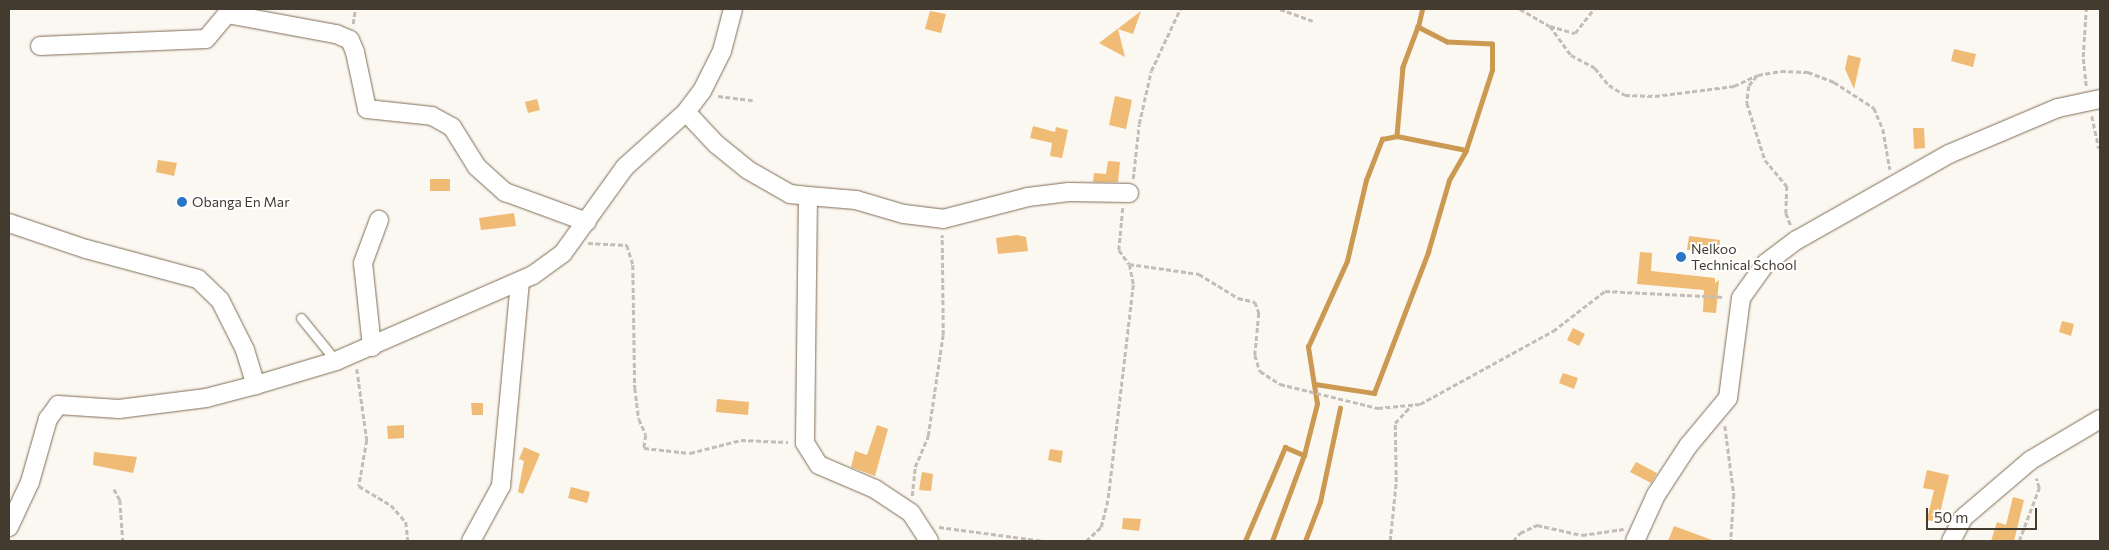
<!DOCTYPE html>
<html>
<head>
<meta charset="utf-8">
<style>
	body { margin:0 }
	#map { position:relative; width:2109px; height:550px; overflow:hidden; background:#fbf7f1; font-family:Commissioner,sans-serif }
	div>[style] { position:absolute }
	.stream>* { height:4.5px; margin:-2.25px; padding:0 2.25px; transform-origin:2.25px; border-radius:2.25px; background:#cc9953 }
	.building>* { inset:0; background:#f0bb75 }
	.path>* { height:2.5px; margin-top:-1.25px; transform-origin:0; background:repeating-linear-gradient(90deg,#c3bdb6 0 5px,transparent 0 7.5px) }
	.roads { filter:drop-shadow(0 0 1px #7f6c53) drop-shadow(0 0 1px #7f6c53) }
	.lane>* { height:9px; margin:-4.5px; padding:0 4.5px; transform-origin:4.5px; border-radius:4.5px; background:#fff }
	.street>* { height:18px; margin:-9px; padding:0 9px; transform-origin:9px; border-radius:9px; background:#fff }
	.dots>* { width:14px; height:14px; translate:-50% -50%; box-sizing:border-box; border:2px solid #fff; border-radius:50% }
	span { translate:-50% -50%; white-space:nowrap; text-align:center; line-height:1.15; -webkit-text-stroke:4px #fff; paint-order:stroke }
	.poi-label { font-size:14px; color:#433b30 }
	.left { translate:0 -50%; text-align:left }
	.frame { position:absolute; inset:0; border:10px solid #433b30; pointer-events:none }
	.scale { position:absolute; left:1926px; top:508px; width:111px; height:22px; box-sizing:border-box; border:2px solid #433b30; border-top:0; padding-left:6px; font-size:15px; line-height:18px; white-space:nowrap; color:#433b30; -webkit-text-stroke:4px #fff; paint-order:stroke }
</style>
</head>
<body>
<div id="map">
	<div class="stream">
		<i style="left:1418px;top:27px;width:43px;rotate:110.6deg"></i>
		<i style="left:1403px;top:67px;width:69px;rotate:95deg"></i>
		<i style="left:1397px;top:136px;width:70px;rotate:11.5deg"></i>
		<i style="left:1315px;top:384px;width:60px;rotate:8.7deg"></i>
		<i style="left:1374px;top:393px;width:151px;rotate:-69deg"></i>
		<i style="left:1428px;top:252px;width:75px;rotate:-73.7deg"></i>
		<i style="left:1449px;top:180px;width:34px;rotate:-60deg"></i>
		<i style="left:1466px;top:150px;width:84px;rotate:-72deg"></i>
		<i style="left:1492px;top:70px;width:26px;rotate:-90deg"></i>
		<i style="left:1492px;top:44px;width:45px;rotate:-177.5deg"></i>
		<i style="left:1447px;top:42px;width:33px;rotate:-153deg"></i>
		<i style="left:1418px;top:27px;width:18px;rotate:-77deg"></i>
		<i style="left:1245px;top:541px;width:102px;rotate:-66.9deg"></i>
		<i style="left:1285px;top:447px;width:21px;rotate:23deg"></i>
		<i style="left:1272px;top:541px;width:92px;rotate:-69.6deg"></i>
		<i style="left:1304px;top:455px;width:53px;rotate:-75.7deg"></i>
		<i style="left:1317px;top:404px;width:58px;rotate:-99deg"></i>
		<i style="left:1308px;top:347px;width:94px;rotate:-65.6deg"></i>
		<i style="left:1347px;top:261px;width:83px;rotate:-76.8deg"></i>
		<i style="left:1366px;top:180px;width:44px;rotate:-68.7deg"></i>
		<i style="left:1382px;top:139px;width:15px;rotate:-11deg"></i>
		<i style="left:1305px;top:541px;width:42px;rotate:-69deg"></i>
		<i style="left:1320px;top:502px;width:96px;rotate:-78deg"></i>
	</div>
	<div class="building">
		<i style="clip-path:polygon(930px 11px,946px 14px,941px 33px,925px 29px)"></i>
		<i style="clip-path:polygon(1141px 11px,1133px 34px,1118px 29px,1125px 57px,1099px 43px)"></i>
		<i style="clip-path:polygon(1954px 49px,1976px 54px,1973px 67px,1951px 61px)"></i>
		<i style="clip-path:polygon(1848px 55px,1861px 58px,1854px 89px,1845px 69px)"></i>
		<i style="clip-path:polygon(1115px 96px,1132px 100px,1126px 129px,1109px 125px)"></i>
		<i style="clip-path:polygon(537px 99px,540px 110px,528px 113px,525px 102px)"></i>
		<i style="clip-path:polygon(1033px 126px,1055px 132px,1056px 127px,1068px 130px,1062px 158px,1050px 156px,1052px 143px,1030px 138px)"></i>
		<i style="clip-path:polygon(1913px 128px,1924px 128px,1925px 148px,1914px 149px)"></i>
		<i style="clip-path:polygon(158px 160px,177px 163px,174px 176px,156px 172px)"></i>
		<i style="clip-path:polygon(1108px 161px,1120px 162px,1118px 182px,1093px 182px,1094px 173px,1106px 174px)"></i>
		<i style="clip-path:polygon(430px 179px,450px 179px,450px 191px,430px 191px)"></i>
		<i style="clip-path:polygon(514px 213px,516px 226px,481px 230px,479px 218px)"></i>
		<i style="clip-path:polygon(1017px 235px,1026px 237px,1028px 251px,998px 254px,996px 238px)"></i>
		<i style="clip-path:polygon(1689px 236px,1720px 240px,1719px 253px,1687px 250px)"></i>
		<i style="clip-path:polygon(1640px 252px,1652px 253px,1651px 271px,1715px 278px,1715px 283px,1719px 280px,1716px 313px,1703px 312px,1704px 290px,1637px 284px)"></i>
		<i style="clip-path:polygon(2062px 321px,2074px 324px,2071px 336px,2059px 332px)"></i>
		<i style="clip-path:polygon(1573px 328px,1585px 334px,1579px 346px,1567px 340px)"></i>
		<i style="clip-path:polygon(1563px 373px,1578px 378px,1574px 389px,1559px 383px)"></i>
		<i style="clip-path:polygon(717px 399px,749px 402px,748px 415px,716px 412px)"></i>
		<i style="clip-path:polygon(471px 403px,483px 403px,483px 415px,472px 415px)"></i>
		<i style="clip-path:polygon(404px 425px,404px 438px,388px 439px,387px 426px)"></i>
		<i style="clip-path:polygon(877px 425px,888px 429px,875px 476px,851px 467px,855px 451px,867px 455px)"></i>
		<i style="clip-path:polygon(524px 447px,540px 454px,523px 494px,518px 492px,524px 461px,519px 459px)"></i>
		<i style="clip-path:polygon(1050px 449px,1063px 451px,1061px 463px,1048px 460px)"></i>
		<i style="clip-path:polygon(94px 452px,137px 457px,133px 473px,93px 465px)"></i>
		<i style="clip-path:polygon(1636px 462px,1657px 473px,1651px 483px,1630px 472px)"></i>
		<i style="clip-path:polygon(1927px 470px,1949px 475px,1938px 522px,1927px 520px,1934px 490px,1923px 488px)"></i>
		<i style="clip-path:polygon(922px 472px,933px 474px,931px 491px,919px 490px)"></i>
		<i style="clip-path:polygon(571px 487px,590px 492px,587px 503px,568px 498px)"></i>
		<i style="clip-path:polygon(2013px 497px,2024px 500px,2014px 541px,1991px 541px,1997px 522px,2006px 525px)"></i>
		<i style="clip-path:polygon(1123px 518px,1141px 519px,1139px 531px,1122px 529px)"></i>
		<i style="clip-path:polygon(1674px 526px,1712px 540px,1712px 541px,1668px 541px)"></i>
	</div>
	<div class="path">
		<i style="left:1280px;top:9px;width:35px;rotate:20deg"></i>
		<i style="left:1520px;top:9px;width:34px;rotate:30deg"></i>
		<i style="left:1550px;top:26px;width:36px;rotate:54deg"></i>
		<i style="left:1571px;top:55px;width:27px;rotate:28deg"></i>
		<i style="left:1595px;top:68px;width:22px;rotate:51deg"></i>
		<i style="left:1609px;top:85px;width:19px;rotate:32deg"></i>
		<i style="left:1625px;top:95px;width:30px;rotate:2deg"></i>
		<i style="left:1655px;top:96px;width:80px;rotate:-7.2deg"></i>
		<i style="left:1734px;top:86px;width:26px;rotate:-25deg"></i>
		<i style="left:1758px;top:75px;width:23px;rotate:-10deg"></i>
		<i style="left:1781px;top:71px;width:27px;rotate:2deg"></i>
		<i style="left:1808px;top:72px;width:28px;rotate:21deg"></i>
		<i style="left:1834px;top:82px;width:48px;rotate:33deg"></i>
		<i style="left:1874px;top:108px;width:23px;rotate:67deg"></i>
		<i style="left:1883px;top:129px;width:41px;rotate:80.1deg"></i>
		<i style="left:353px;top:24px;width:15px;rotate:-82deg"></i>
		<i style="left:1550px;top:26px;width:26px;rotate:16deg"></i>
		<i style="left:1575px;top:33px;width:31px;rotate:-52deg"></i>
		<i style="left:1757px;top:76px;width:13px;rotate:129deg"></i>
		<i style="left:1749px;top:86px;width:17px;rotate:97deg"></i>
		<i style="left:1747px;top:103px;width:60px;rotate:72.5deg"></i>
		<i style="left:1765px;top:160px;width:34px;rotate:50deg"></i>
		<i style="left:1787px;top:186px;width:27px;rotate:92deg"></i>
		<i style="left:1786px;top:213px;width:14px;rotate:69deg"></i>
		<i style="left:2086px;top:86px;width:29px;rotate:-96deg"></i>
		<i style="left:2083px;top:57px;width:48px;rotate:-86.4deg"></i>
		<i style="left:718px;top:96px;width:35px;rotate:7deg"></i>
		<i style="left:2092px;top:116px;width:33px;rotate:78deg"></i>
		<i style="left:1133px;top:179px;width:55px;rotate:-83.8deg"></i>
		<i style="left:1139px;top:124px;width:54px;rotate:-77.2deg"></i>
		<i style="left:1151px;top:71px;width:68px;rotate:-64.9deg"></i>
		<i style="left:1123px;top:208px;width:42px;rotate:95.4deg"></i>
		<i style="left:1119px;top:250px;width:17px;rotate:54deg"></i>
		<i style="left:1129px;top:264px;width:71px;rotate:8.1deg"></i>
		<i style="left:1199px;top:274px;width:46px;rotate:31.6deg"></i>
		<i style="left:1238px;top:298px;width:17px;rotate:13deg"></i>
		<i style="left:1255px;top:302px;width:12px;rotate:70deg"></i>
		<i style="left:1259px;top:313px;width:42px;rotate:95.4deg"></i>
		<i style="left:1255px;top:355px;width:17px;rotate:73deg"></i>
		<i style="left:1260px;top:371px;width:24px;rotate:33deg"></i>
		<i style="left:1280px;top:384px;width:101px;rotate:13.8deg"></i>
		<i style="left:1378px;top:408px;width:42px;rotate:-5.4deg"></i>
		<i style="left:1420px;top:404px;width:152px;rotate:-28.8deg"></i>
		<i style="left:1553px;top:331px;width:66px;rotate:-37.6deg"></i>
		<i style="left:1605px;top:291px;width:120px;rotate:2.9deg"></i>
		<i style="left:588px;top:243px;width:39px;rotate:3deg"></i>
		<i style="left:627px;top:245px;width:21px;rotate:73deg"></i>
		<i style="left:633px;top:265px;width:123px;rotate:89.1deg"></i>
		<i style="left:635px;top:388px;width:31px;rotate:83deg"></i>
		<i style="left:639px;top:419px;width:17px;rotate:66deg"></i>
		<i style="left:646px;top:435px;width:13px;rotate:99deg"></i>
		<i style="left:644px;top:448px;width:46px;rotate:6.2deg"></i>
		<i style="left:690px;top:453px;width:53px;rotate:-14.3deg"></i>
		<i style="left:741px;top:440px;width:47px;rotate:2.4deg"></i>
		<i style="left:357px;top:369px;width:72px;rotate:82deg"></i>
		<i style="left:367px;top:440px;width:47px;rotate:99.9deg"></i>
		<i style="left:359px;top:486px;width:37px;rotate:31deg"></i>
		<i style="left:391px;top:505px;width:23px;rotate:49deg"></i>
		<i style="left:406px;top:522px;width:19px;rotate:84deg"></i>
		<i style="left:1725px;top:426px;width:69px;rotate:82.5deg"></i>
		<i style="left:1734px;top:494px;width:47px;rotate:93.7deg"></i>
		<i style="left:114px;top:489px;width:13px;rotate:61deg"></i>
		<i style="left:120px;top:500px;width:41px;rotate:85.8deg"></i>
		<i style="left:912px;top:496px;width:29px;rotate:-84deg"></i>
		<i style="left:915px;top:467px;width:34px;rotate:-67deg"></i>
		<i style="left:928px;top:436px;width:102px;rotate:-81.6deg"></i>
		<i style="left:943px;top:335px;width:100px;rotate:-90.6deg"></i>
		<i style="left:939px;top:527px;width:106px;rotate:7.6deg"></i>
		<i style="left:1086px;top:541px;width:21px;rotate:-43deg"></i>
		<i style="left:1101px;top:527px;width:30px;rotate:-76deg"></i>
		<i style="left:1108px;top:498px;width:215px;rotate:-83.3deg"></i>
		<i style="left:1133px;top:284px;width:20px;rotate:-101deg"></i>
		<i style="left:1390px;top:541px;width:59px;rotate:-84.2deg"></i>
		<i style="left:1396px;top:482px;width:59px;rotate:-91deg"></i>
		<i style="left:1395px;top:423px;width:23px;rotate:-47deg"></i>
		<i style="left:1513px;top:541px;width:11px;rotate:-49deg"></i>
		<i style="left:1520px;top:533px;width:19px;rotate:-25deg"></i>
		<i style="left:1537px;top:525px;width:46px;rotate:12.5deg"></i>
		<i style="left:1582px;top:535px;width:42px;rotate:-8.1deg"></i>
		<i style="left:2019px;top:541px;width:57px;rotate:-69.3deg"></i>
		<i style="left:2039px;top:488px;width:10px;rotate:-107deg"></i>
	</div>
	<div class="roads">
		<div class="lane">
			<i style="left:301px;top:318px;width:55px;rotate:50.9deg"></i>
		</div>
		<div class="street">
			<i style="left:40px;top:46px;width:166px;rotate:-2.4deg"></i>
			<i style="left:206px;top:39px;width:33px;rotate:-50deg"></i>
			<i style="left:227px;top:14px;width:111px;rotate:10.4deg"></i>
			<i style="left:336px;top:34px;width:15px;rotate:23deg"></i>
			<i style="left:350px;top:40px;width:13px;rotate:67deg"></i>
			<i style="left:355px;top:52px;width:58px;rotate:78.1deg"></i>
			<i style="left:367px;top:109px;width:65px;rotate:6.1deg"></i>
			<i style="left:432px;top:116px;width:23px;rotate:29deg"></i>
			<i style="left:452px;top:127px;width:47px;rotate:58deg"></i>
			<i style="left:477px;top:167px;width:38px;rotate:42deg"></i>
			<i style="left:505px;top:192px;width:87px;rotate:20.1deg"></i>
			<i style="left:686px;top:112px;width:44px;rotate:46.8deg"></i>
			<i style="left:716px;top:144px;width:41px;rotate:39.1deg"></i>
			<i style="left:748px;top:170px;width:48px;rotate:29.7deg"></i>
			<i style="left:790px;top:194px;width:18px;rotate:6deg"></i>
			<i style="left:808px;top:196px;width:247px;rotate:90.7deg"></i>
			<i style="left:805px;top:443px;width:26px;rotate:58deg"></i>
			<i style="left:819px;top:465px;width:61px;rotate:23.2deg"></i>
			<i style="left:875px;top:489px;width:43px;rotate:33.7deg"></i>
			<i style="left:911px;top:513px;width:33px;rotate:57deg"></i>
			<i style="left:808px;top:196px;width:48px;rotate:4.8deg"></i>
			<i style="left:856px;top:200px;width:50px;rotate:16.3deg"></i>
			<i style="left:904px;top:214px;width:39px;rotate:7deg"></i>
			<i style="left:943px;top:219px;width:88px;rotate:-14.5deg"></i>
			<i style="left:1028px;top:197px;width:41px;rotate:-7deg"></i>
			<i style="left:1069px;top:192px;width:60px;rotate:1deg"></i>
			<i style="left:9px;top:223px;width:81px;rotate:18.7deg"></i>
			<i style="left:86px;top:249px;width:116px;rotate:15deg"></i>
			<i style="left:198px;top:279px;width:30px;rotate:44deg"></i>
			<i style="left:220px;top:300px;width:56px;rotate:63.4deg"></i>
			<i style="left:245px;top:350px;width:37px;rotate:73deg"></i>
			<i style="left:372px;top:347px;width:84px;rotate:-96.1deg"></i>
			<i style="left:363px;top:263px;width:46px;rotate:-69.6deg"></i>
			<i style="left:9px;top:527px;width:50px;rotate:-65deg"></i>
			<i style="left:30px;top:482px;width:66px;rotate:-74.1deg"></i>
			<i style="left:48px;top:419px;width:17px;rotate:-54deg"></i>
			<i style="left:58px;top:405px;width:61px;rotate:3.8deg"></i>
			<i style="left:119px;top:409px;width:88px;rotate:-7.2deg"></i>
			<i style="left:206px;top:398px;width:52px;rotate:-14.6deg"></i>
			<i style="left:256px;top:385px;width:84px;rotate:-16.7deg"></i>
			<i style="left:336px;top:361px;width:215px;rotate:-23.6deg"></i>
			<i style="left:533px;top:275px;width:37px;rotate:-36deg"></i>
			<i style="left:563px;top:253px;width:106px;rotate:-54.2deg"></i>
			<i style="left:625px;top:167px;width:82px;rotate:-42deg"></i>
			<i style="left:686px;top:112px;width:26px;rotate:-53deg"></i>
			<i style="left:702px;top:91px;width:45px;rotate:-63.4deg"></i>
			<i style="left:722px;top:51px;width:43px;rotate:-75.3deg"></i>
			<i style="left:471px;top:541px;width:63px;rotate:-61.4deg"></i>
			<i style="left:501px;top:486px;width:205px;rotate:-84.7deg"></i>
			<i style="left:1635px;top:541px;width:51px;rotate:-65.5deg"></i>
			<i style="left:1656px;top:495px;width:59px;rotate:-56.9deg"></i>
			<i style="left:1688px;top:446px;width:62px;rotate:-50.2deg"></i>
			<i style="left:1728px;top:398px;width:101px;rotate:-82.6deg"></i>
			<i style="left:1741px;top:298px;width:43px;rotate:-54.5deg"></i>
			<i style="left:1766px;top:263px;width:39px;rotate:-37deg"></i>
			<i style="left:1797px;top:240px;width:175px;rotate:-29.5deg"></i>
			<i style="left:1949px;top:154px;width:118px;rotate:-22.9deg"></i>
			<i style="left:2058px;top:108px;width:43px;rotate:-12.1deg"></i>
			<i style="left:1951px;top:541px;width:26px;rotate:-62deg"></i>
			<i style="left:1963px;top:518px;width:89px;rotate:-40.5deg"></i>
			<i style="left:2031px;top:460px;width:80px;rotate:-30.7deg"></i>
		</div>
	</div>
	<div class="dots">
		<i style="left:182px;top:202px;background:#2b75c5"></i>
		<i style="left:1681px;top:257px;background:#2b75c5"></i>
	</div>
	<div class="poi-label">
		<span class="left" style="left:192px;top:202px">Obanga En Mar</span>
		<span class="left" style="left:1691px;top:257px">Nelkoo<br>Technical School</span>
	</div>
	<div class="frame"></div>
	<div class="scale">50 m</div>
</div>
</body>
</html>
